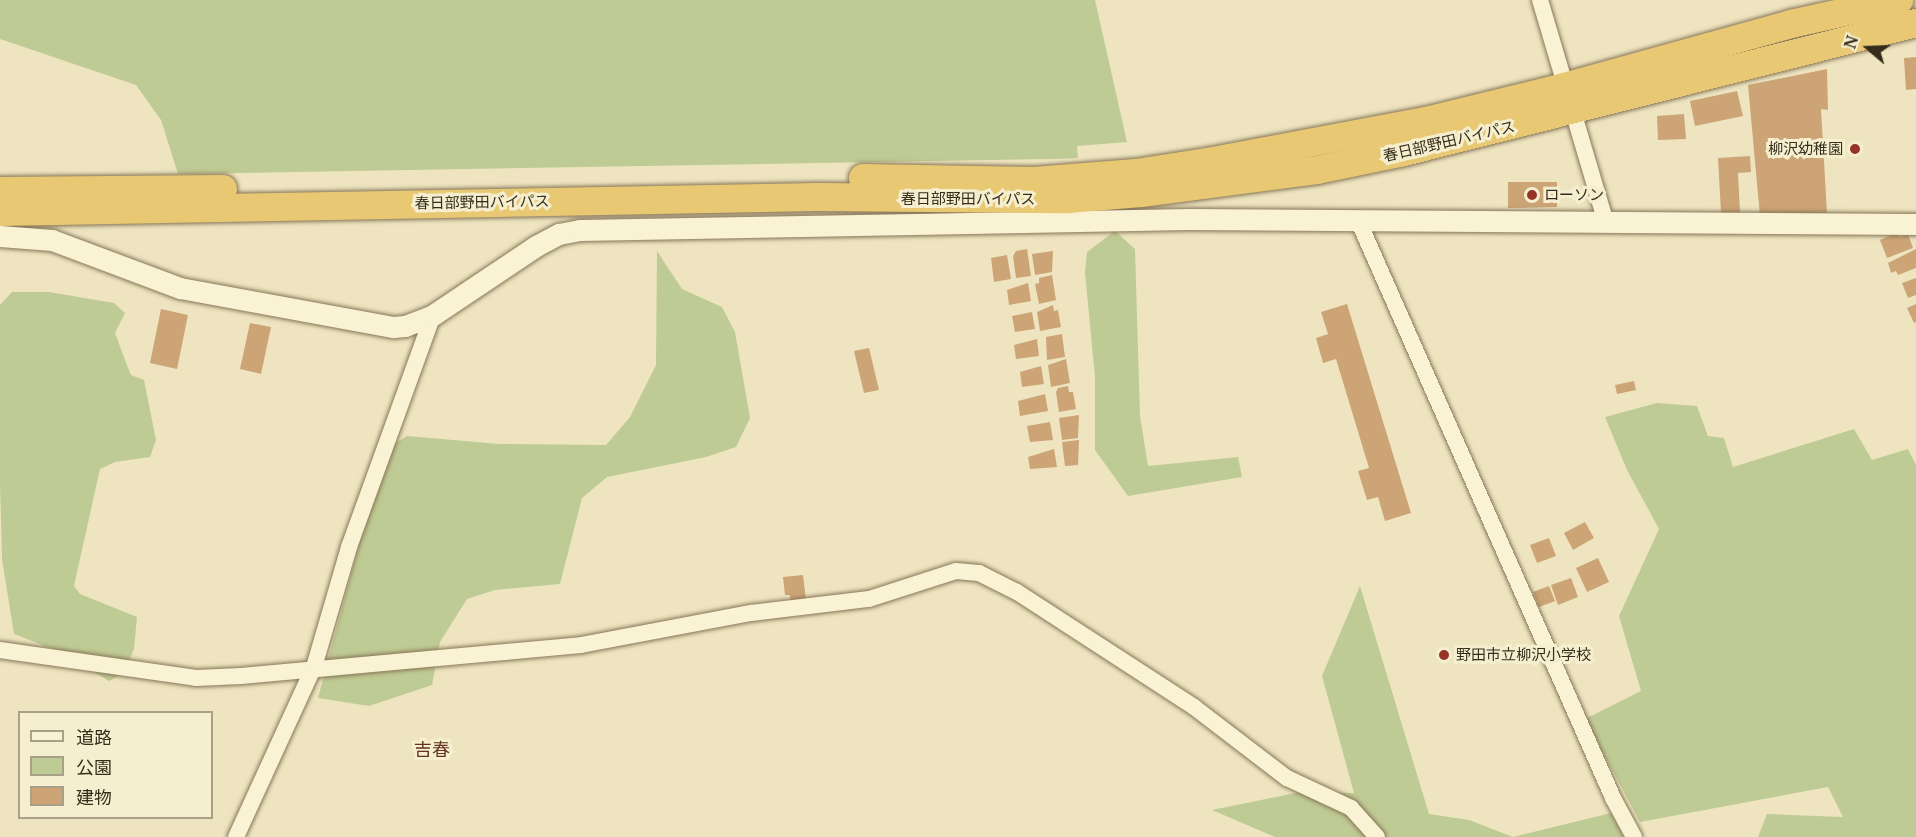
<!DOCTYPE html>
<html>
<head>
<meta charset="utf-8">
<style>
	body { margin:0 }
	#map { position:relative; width:1916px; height:837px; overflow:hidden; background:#eee5c0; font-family:"Noto Serif","Noto Sans JP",serif }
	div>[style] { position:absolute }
	.green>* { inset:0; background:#bfcb94 }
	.building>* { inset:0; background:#cca476 }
	.roads { filter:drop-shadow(0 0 2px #877658) drop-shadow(0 0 2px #877658) }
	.minor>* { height:16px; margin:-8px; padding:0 8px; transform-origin:8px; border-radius:8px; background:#f9f2d3 }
	.tertiary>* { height:21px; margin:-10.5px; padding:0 10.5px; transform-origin:10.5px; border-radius:10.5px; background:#f9f2d3 }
	.trunk>* { height:28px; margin:-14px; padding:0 14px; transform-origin:14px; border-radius:14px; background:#e8c873 }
	.dots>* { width:16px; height:16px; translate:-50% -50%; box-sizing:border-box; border:3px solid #f5efcf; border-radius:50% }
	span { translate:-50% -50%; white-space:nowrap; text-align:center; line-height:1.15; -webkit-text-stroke:6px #f5efcf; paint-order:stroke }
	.street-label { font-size:15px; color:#362c1c }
	.poi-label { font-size:15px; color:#362c1c }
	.right { translate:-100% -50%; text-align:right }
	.left { translate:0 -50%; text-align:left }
	.quarter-label { font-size:18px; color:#63331c }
	.legend { position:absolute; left:18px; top:711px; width:195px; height:108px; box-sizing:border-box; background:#f5efcf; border:2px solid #a9a187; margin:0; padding:8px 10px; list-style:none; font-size:18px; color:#362c1c }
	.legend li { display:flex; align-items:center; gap:12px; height:30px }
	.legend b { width:30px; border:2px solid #a9a187 }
	.north { position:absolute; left:1838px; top:18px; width:60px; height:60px; -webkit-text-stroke:4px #f5efcf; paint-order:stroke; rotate:289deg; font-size:16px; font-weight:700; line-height:24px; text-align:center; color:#362c1c }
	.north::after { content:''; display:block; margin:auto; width:21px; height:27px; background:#362c1c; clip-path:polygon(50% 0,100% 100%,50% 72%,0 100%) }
</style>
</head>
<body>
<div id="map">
	<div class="green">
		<i style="clip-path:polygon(0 0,1095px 0,1127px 142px,1077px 146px,1078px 158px,1052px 159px,178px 174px,161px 120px,136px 85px,0 39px)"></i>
		<i style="clip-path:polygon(1115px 231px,1135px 249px,1140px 416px,1148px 466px,1238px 457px,1242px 477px,1128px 496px,1095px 450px,1095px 377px,1085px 273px,1087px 252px)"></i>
		<i style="clip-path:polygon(657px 251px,682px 289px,722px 307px,735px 332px,750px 418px,736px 447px,706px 457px,607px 477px,582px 498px,560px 584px,495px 590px,467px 599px,440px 642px,432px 685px,369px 706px,318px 698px,361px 537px,392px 445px,407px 436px,499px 444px,606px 445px,630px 417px,656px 365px)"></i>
		<i style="clip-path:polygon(12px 292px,49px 292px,114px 303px,125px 313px,115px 333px,128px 368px,131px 375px,144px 380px,156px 440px,150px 457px,115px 462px,100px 469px,74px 586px,80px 594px,137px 617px,134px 649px,124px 673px,109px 681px,63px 653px,14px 634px,2px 559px,0 482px,0 305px)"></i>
		<i style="clip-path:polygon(1657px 403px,1697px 406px,1708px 436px,1724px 438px,1733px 467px,1854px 429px,1872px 460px,1908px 449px,1916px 465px,1916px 837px,1758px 837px,1767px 814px,1843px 817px,1828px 787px,1640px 822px,1585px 719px,1641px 691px,1619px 616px,1659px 529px,1627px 470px,1605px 417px)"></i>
		<i style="clip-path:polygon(1360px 586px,1429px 814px,1469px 820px,1513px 837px,1611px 813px,1624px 837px,1275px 837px,1212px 810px,1300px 792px,1354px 793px,1322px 676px)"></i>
	</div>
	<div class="building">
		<i style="clip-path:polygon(1916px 57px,1916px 89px,1906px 90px,1904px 58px)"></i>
		<i style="clip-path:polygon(1827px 69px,1828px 110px,1821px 109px,1827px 213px,1760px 216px,1748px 85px)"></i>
		<i style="clip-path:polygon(1737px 91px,1743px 116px,1695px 126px,1690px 101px)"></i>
		<i style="clip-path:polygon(1684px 114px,1686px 139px,1658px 140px,1657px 116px)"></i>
		<i style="clip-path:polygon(1750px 156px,1751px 172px,1738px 173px,1740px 213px,1721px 213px,1718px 158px)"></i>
		<i style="clip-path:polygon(1508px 182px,1557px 182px,1557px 207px,1508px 208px)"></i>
		<i style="clip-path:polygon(1898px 232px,1900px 237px,1908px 234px,1913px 248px,1887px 258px,1880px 240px)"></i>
		<i style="clip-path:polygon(1027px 249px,1031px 276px,1016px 278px,1013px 256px,1016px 251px)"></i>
		<i style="clip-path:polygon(1916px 249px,1916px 268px,1898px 275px,1896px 271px,1891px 273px,1888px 263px)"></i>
		<i style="clip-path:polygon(1053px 251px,1052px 272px,1035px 275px,1032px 254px)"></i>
		<i style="clip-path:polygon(1007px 255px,1011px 279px,994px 282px,991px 258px)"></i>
		<i style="clip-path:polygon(1052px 275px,1056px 300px,1039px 304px,1035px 284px,1039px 283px,1039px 278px)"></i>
		<i style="clip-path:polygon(1916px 278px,1916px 295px,1908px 298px,1902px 283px)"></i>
		<i style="clip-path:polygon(1028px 283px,1031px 301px,1009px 305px,1007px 290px)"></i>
		<i style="clip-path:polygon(1347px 304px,1411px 513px,1385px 521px,1378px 497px,1367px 500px,1358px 471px,1369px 468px,1336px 359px,1323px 363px,1316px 338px,1328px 334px,1321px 312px)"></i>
		<i style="clip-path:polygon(1916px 304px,1916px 322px,1914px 323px,1907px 308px)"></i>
		<i style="clip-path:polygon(1053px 305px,1054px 311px,1058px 310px,1061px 327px,1040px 331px,1037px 312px)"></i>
		<i style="clip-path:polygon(161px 309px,188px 315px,177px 369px,150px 363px)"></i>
		<i style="clip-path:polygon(1032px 312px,1035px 329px,1015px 332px,1012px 316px)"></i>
		<i style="clip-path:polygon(250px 323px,271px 327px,261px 374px,240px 369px)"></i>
		<i style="clip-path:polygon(1062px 334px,1065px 357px,1047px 360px,1046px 337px)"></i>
		<i style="clip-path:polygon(1037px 339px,1039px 356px,1016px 359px,1014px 345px)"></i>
		<i style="clip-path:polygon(869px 348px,879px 390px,864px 393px,854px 351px)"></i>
		<i style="clip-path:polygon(1066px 359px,1070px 383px,1051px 387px,1048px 365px)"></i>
		<i style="clip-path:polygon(1041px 366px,1044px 384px,1022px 387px,1020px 372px)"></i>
		<i style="clip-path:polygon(1634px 381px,1636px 390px,1617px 394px,1615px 385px)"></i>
		<i style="clip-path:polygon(1068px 386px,1069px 392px,1073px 392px,1076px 409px,1059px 412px,1056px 392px,1058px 388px)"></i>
		<i style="clip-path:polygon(1045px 394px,1048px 411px,1020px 416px,1018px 401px)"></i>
		<i style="clip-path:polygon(1079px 415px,1078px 438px,1062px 440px,1059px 418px)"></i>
		<i style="clip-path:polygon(1050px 422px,1053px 440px,1030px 442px,1027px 426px)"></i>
		<i style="clip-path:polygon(1079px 440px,1078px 465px,1065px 466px,1062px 442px)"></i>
		<i style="clip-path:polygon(1054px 449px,1057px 467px,1030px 469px,1028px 457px)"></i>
		<i style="clip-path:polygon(1585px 522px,1594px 538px,1573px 550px,1564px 533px)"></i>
		<i style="clip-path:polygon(1549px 538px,1556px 556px,1537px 563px,1530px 545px)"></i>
		<i style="clip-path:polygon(1598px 558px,1609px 582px,1587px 592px,1576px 568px)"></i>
		<i style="clip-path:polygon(803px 575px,806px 600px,791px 602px,790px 595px,785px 595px,783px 577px)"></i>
		<i style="clip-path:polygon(1571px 578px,1578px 597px,1558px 605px,1551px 585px)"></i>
		<i style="clip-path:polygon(1549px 586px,1555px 601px,1539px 607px,1533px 592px)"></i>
	</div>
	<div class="roads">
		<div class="minor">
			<i style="left:1540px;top:0;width:229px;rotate:73.5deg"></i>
			<i style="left:1358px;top:220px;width:632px;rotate:66.19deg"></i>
			<i style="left:1613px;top:798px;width:44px;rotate:61.7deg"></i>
			<i style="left:0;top:650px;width:198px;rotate:8.1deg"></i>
			<i style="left:196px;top:678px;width:45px;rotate:-2.5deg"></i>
			<i style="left:241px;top:676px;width:341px;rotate:-5.2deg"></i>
			<i style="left:581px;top:645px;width:173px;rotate:-10.7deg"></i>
			<i style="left:751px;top:613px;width:119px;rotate:-6.8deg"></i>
			<i style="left:869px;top:599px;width:91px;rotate:-17.8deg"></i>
			<i style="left:956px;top:571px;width:23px;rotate:5deg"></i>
			<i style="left:979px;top:573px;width:42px;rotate:26.6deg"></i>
			<i style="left:1017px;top:592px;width:211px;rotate:33deg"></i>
			<i style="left:1194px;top:707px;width:117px;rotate:37.4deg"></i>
			<i style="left:1287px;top:778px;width:71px;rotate:25.1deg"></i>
			<i style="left:1351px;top:808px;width:39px;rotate:48deg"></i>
			<i style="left:236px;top:837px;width:187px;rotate:-65.4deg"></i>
			<i style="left:314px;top:667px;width:125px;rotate:-73.7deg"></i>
			<i style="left:349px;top:547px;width:247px;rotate:-70.1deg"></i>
		</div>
		<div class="tertiary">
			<i style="left:0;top:236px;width:52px;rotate:4.4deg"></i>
			<i style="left:52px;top:240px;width:137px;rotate:20.6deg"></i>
			<i style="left:180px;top:288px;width:217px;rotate:10.4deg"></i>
			<i style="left:393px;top:327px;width:12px;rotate:-5deg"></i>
			<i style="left:405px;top:326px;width:30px;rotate:-21deg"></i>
			<i style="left:433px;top:315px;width:124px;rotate:-33.8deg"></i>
			<i style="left:536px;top:246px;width:26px;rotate:-28deg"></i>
			<i style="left:559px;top:234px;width:21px;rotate:-11deg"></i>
			<i style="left:580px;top:230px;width:609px;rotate:-1.03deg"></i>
			<i style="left:1189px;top:219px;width:727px;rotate:0.39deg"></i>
		</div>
		<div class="trunk">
			<i style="left:863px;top:178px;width:171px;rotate:1deg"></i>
			<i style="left:1034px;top:181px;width:102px;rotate:-4.5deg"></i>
			<i style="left:1136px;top:173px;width:73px;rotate:-8.7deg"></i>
			<i style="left:1208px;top:162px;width:222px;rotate:-10.7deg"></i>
			<i style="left:1426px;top:121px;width:142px;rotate:-13.8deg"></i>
			<i style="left:1564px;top:87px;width:236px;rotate:-15.5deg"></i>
			<i style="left:1791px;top:24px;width:111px;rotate:-12.5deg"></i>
			<i style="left:0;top:191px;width:223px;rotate:-0.5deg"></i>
			<i style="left:0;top:212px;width:818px;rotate:-1.05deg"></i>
			<i style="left:818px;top:197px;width:250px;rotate:0.5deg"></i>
			<i style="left:1068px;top:199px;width:73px;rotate:-4.7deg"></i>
			<i style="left:1141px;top:193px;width:177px;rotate:-7.4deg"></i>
			<i style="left:1317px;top:170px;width:89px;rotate:-11.7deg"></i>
			<i style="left:1404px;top:152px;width:528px;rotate:-14.14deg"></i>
		</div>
	</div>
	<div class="dots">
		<i style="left:1855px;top:149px;background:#963428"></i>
		<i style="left:1532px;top:195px;background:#963428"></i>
		<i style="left:1444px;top:655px;background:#963428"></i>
	</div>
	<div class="street-label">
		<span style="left:1449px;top:141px;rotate:-13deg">春日部野田バイパス</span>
		<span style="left:968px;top:199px">春日部野田バイパス</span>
		<span style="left:482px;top:202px;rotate:-1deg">春日部野田バイパス</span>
	</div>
	<div class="poi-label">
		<span class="right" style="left:1843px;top:149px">柳沢幼稚園</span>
		<span class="left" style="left:1544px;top:195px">ローソン</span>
		<span class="left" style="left:1456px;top:655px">野田市立柳沢小学校</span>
	</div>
	<div class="quarter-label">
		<span style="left:432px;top:749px">吉春</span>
	</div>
	<ul class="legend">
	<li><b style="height:8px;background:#f9f2d3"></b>道路</li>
	<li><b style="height:16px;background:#bfcb94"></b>公園</li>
	<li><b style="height:16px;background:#cca476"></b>建物</li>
	</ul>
	<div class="north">N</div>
</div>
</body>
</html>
